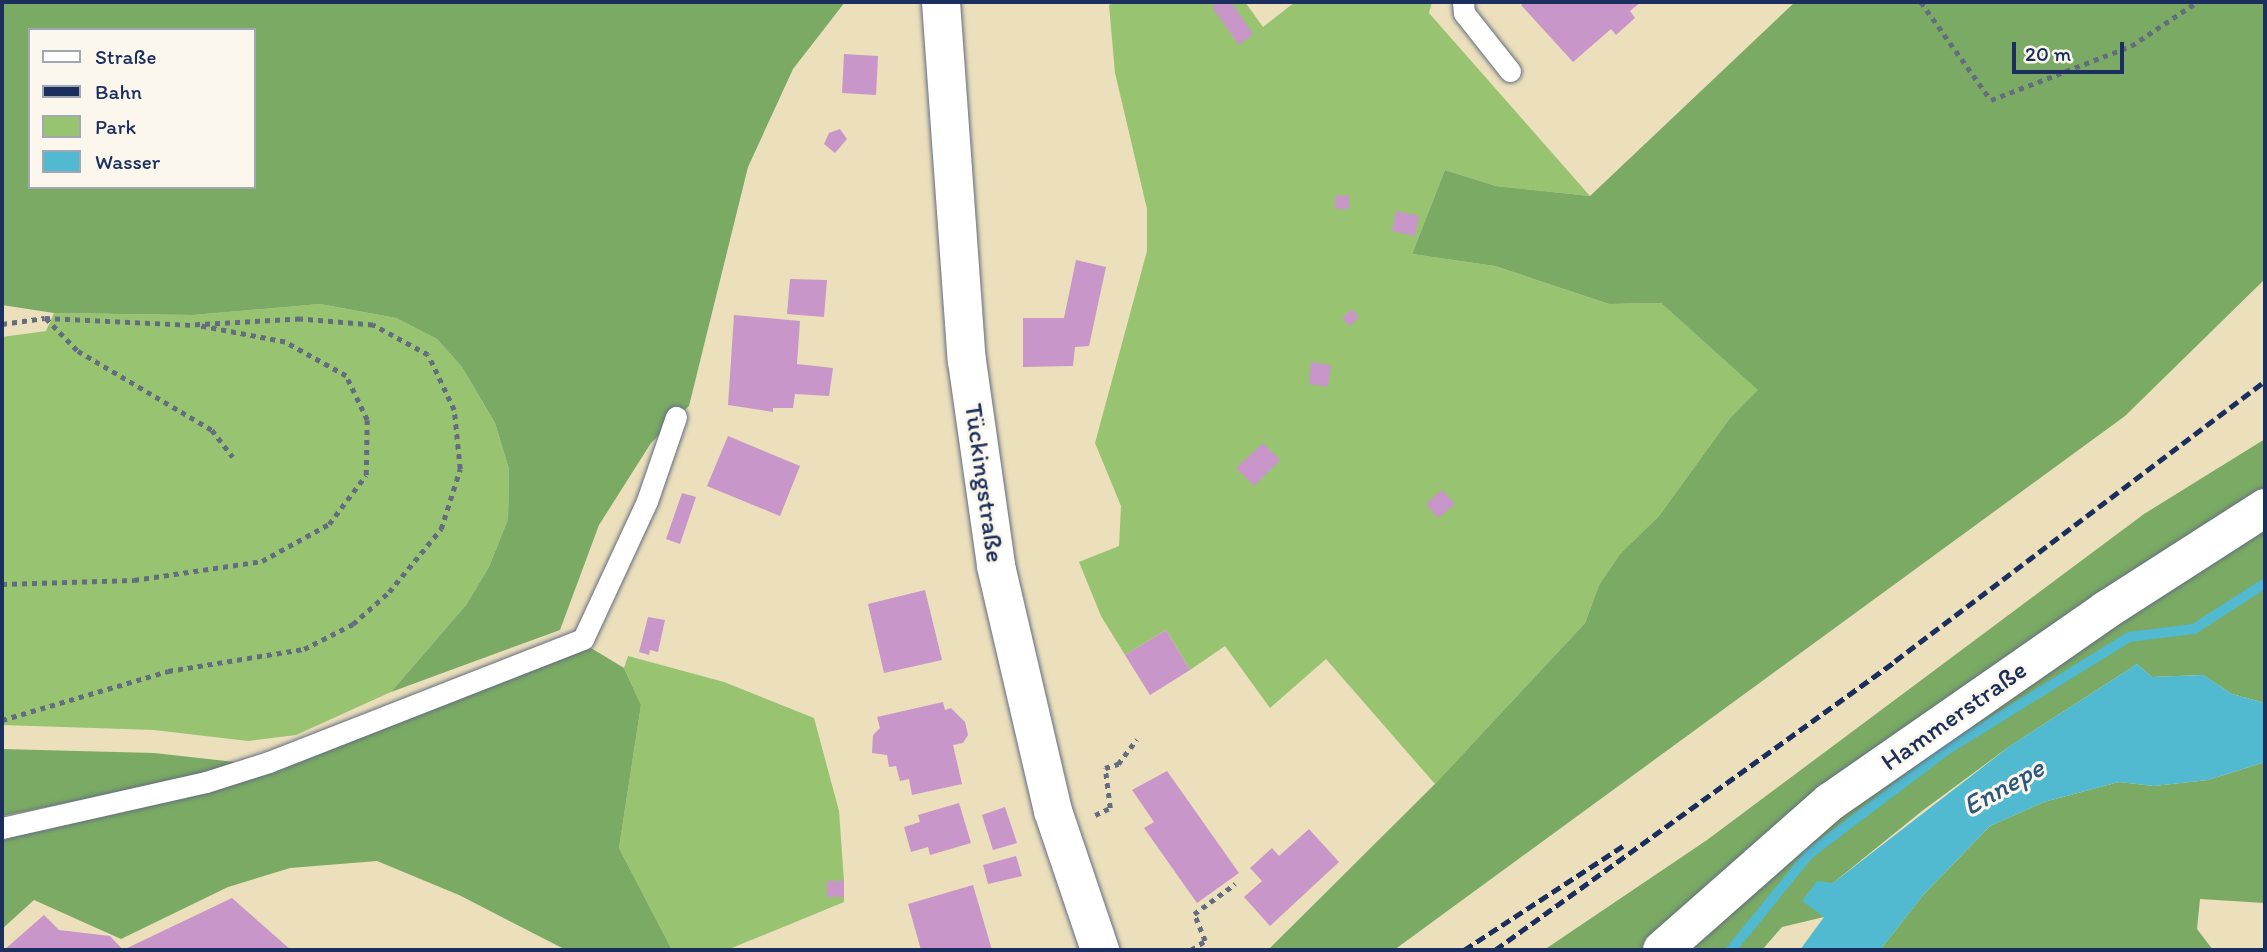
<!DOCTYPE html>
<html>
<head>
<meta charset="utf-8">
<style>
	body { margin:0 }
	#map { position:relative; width:2267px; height:952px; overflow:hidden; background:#ebdfbc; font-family:Itim,sans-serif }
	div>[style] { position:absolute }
	.green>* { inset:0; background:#98c472 }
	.forest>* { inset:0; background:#7aaa64 }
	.water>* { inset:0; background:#51b9d0 }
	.stream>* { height:10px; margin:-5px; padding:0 5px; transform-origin:5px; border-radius:5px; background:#51b9d0 }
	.building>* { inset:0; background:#c996ca }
	.path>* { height:4.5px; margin-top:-2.25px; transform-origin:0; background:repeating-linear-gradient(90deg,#646d7f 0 5px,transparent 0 10px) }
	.roads { filter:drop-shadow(0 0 2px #646d7f) drop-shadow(0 0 2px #646d7f) }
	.service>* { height:21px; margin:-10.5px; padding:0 10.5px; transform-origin:10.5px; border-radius:10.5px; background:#fff }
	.minor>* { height:38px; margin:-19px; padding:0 19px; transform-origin:19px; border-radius:19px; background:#fff }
	.tertiary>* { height:38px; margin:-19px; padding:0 19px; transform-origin:19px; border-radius:19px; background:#fff }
	.rail>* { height:5px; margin-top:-2.5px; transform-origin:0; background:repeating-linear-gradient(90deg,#1b2f5e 0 10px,transparent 0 15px) }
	span { translate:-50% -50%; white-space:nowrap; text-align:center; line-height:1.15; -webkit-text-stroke:6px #fbf7ec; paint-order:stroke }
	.street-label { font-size:26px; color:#1b2f5e }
	.water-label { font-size:28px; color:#2b5880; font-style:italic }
	.frame { position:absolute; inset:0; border:4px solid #1b2f5e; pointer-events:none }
	.legend { position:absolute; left:28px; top:28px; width:228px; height:161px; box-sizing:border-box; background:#fbf7ec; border:2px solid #a1a7b3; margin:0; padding:9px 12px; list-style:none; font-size:21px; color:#1b2f5e }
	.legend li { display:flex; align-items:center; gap:14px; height:35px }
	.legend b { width:35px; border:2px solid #a1a7b3 }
	.scale { position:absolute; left:2012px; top:42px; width:112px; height:32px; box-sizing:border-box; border:4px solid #1b2f5e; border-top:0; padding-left:9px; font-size:21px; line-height:24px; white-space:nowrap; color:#1b2f5e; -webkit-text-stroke:5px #fbf7ec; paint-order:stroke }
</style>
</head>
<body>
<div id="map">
	<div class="green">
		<i style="clip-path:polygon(1113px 2px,1245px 2px,1263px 27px,1295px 2px,1432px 2px,1429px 13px,1590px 196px,1496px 186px,1445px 170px,1412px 254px,1495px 266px,1609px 304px,1661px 303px,1759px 390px,1730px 418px,1659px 516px,1620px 554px,1599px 585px,1585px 623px,1435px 784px,1326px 659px,1270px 708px,1225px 646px,1190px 670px,1166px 630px,1125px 655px,1101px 616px,1079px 562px,1119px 546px,1121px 506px,1095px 443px,1147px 251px,1147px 209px,1115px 73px,1109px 5px)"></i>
		<i style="clip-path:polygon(320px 304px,396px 318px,437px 339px,462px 367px,495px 423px,509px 469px,508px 519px,489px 567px,466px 605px,391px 692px,296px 735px,248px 741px,154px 730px,2px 725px,2px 337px,46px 331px,54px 313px,193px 315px)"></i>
		<i style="clip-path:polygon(628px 656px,724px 682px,814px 718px,839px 811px,844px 881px,828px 881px,827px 896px,844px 897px,844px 902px,727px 950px,672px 950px,619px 848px,641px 705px,624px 668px)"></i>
	</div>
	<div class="forest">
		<i style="clip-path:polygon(evenodd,2px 2px,845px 2px,793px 69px,748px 167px,689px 406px,651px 443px,599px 525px,560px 630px,391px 692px,466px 605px,489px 567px,508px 519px,509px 469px,495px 423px,462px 367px,437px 339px,396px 318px,320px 304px,193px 315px,54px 313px,2px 305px,2px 2px,30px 30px,254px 30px,254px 187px,30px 187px,30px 30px)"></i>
		<i style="clip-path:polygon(1795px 2px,2265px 2px,2265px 279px,2125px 416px,1394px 950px,1268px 950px,1435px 784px,1585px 623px,1599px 585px,1620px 554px,1659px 516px,1730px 418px,1758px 390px,1661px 303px,1609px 304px,1495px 266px,1412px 254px,1445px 170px,1496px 186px,1590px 196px)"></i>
		<i style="clip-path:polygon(2265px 439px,2265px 703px,2232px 694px,2203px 675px,2152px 677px,2137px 664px,2010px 746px,1922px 811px,1833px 883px,1824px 917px,1782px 927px,1762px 950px,1544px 950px,1707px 840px,2144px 514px)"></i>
		<i style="clip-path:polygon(591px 648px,624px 668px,641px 705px,619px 848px,672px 950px,566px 950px,459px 895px,377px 861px,290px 868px,228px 887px,121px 939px,34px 900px,2px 929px,2px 841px,8px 838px,258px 776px)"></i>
		<i style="clip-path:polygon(2px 749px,154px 753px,235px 762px,184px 779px,2px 816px)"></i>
		<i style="clip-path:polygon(2265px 762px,2265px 903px,2200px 899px,2197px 929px,2213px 950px,1880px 950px,1924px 894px,1990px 826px,2044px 802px,2119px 782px,2154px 786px,2208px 780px)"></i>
	</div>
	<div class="water">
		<i style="clip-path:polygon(2137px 664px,2152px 677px,2203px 675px,2232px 694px,2265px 703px,2265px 762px,2208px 780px,2154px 786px,2119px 782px,2044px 802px,1990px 826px,1924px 894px,1880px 950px,1800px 950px,1824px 917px,1802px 901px,1817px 881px,1833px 883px,2010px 746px)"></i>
	</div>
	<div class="stream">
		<i style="left:1731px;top:950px;width:124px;rotate:-50.9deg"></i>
		<i style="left:1809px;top:854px;width:171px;rotate:-37.1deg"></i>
		<i style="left:1945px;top:751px;width:216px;rotate:-31.8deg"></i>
		<i style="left:2129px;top:637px;width:65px;rotate:-7deg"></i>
		<i style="left:2194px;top:629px;width:85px;rotate:-32.9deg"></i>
	</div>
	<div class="building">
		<i style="clip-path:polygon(1219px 2px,1231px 2px,1253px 34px,1239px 45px,1212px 7px)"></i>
		<i style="clip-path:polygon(1525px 2px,1641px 2px,1630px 11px,1635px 18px,1616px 35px,1611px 29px,1573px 62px,1521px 5px)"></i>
		<i style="clip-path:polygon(844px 54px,878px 56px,876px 95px,842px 93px)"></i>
		<i style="clip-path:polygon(840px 129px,847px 139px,835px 153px,824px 144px,829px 133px)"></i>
		<i style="clip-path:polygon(1349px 195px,1349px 209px,1335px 209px,1335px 196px)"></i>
		<i style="clip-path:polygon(1396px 211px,1419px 216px,1415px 236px,1392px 231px)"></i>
		<i style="clip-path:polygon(1076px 260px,1106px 267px,1089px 346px,1075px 347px,1073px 366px,1023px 367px,1023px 318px,1064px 318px)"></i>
		<i style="clip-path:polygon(790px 279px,827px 280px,824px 317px,787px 314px)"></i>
		<i style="clip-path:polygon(1352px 309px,1359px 317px,1350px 326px,1342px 319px)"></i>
		<i style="clip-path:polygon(734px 315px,800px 321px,797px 364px,833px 368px,829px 396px,795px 394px,793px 408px,773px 408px,773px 412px,728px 405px)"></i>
		<i style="clip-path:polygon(1311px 362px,1331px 365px,1328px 387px,1309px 384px)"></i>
		<i style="clip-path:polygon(728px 436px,800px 466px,780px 516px,707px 486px)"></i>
		<i style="clip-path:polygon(1263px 443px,1280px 460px,1254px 486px,1236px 468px)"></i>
		<i style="clip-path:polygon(1442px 490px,1455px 504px,1438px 518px,1426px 504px)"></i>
		<i style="clip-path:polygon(682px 493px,696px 497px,680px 544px,666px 539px)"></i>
		<i style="clip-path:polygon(925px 590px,942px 660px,884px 673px,868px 604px)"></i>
		<i style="clip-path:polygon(648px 617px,665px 620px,658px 652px,650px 650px,649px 655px,639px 652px)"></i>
		<i style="clip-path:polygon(1166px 630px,1190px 670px,1150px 695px,1125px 655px)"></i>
		<i style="clip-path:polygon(943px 702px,945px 710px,951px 708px,965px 722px,968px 735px,963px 743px,953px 745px,962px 784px,912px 795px,909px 779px,900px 781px,896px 766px,889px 767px,887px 755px,872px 753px,873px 735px,880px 728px,877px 717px)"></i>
		<i style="clip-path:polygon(1167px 771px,1239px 873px,1197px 903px,1144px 828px,1154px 822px,1132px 790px)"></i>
		<i style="clip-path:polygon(959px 803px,971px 843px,930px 855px,928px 847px,911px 852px,904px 827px,920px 822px,918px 815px)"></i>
		<i style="clip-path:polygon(1005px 807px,1017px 843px,993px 850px,982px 815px)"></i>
		<i style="clip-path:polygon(1309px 829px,1339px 862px,1270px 926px,1244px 897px,1262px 881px,1250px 868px,1272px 848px,1279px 856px)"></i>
		<i style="clip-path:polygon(1016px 856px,1022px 876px,988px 884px,983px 865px)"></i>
		<i style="clip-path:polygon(827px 881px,844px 881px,844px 897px,827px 897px)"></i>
		<i style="clip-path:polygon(973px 885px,992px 950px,921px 950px,908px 904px)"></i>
		<i style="clip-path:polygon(232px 898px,291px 950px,4px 950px,44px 915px,59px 930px,110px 936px,123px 950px)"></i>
	</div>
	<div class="path">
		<i style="left:1921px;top:2px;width:120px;rotate:54.5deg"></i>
		<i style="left:1991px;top:100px;width:150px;rotate:-21.1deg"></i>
		<i style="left:2131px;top:46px;width:79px;rotate:-33.7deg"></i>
		<i style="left:46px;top:318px;width:46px;rotate:45.9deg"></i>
		<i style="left:78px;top:351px;width:156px;rotate:30.5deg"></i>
		<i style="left:212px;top:430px;width:34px;rotate:52deg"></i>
		<i style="left:2px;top:324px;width:43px;rotate:-7.9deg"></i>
		<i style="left:45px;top:318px;width:146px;rotate:2.7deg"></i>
		<i style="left:2px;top:584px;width:132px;rotate:-1.7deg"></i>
		<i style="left:134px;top:580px;width:129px;rotate:-8.4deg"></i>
		<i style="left:262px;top:561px;width:77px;rotate:-28.9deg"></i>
		<i style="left:329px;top:524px;width:61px;rotate:-52.9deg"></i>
		<i style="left:366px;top:475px;width:55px;rotate:-89deg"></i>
		<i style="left:367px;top:420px;width:49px;rotate:-115.5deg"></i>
		<i style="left:346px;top:376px;width:70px;rotate:-150.9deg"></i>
		<i style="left:285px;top:342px;width:86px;rotate:-169.3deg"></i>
		<i style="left:2px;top:720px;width:173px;rotate:-16.4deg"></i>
		<i style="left:168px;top:671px;width:138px;rotate:-9.2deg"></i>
		<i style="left:304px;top:649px;width:55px;rotate:-27deg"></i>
		<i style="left:353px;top:624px;width:48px;rotate:-41.6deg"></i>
		<i style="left:389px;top:592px;width:82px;rotate:-50.5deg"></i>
		<i style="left:441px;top:529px;width:63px;rotate:-72.4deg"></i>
		<i style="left:460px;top:469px;width:59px;rotate:-95.8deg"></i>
		<i style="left:454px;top:410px;width:61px;rotate:-115.3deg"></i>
		<i style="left:428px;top:355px;width:63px;rotate:-151.4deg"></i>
		<i style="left:373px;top:325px;width:73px;rotate:-175.3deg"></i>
		<i style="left:300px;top:319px;width:109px;rotate:176.8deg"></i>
		<i style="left:1095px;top:815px;width:17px;rotate:-25deg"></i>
		<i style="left:1110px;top:808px;width:40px;rotate:-97.1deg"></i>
		<i style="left:1105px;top:768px;width:14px;rotate:-17deg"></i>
		<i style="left:1118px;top:764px;width:31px;rotate:-53deg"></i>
		<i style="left:1191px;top:950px;width:17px;rotate:-33deg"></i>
		<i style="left:1205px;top:941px;width:29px;rotate:-112deg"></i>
		<i style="left:1194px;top:914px;width:51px;rotate:-36.2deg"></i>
	</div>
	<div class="roads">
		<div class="service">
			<i style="left:1463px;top:2px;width:11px;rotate:85deg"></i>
			<i style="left:1464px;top:13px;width:74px;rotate:51.6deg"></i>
			<i style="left:2px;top:828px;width:209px;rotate:-12.7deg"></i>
			<i style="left:206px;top:782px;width:66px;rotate:-17.6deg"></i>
			<i style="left:269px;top:762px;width:337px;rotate:-21.4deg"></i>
			<i style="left:583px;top:639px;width:152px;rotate:-65.1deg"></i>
			<i style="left:647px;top:501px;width:89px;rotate:-71deg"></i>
		</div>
		<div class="minor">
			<i style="left:1662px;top:950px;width:224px;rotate:-41.4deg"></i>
			<i style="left:1830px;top:802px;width:336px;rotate:-34.8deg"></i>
			<i style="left:2106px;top:610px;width:189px;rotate:-32.7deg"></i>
		</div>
		<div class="tertiary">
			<i style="left:941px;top:2px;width:360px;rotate:85.9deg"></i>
			<i style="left:967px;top:361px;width:207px;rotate:81.9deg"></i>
			<i style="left:996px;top:566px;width:252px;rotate:76.9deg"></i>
			<i style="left:1053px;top:811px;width:147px;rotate:71.3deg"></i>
		</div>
	</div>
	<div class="rail">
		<i style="left:1464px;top:950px;width:190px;rotate:-33.2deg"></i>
		<i style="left:1495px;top:950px;width:493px;rotate:-35.8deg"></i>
		<i style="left:1895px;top:661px;width:464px;rotate:-37.1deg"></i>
	</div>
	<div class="street-label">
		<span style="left:984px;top:483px;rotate:82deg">Tückingstraße</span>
		<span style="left:1954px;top:716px;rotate:-35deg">Hammerstraße</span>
	</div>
	<div class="water-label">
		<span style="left:2003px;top:786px;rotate:-29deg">Ennepe</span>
	</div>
	<div class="frame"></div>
	<ul class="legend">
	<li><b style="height:9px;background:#fff"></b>Straße</li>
	<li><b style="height:9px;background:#1b2f5e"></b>Bahn</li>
	<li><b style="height:19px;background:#98c472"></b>Park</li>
	<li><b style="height:19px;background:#51b9d0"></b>Wasser</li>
	</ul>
	<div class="scale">20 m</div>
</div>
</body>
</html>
